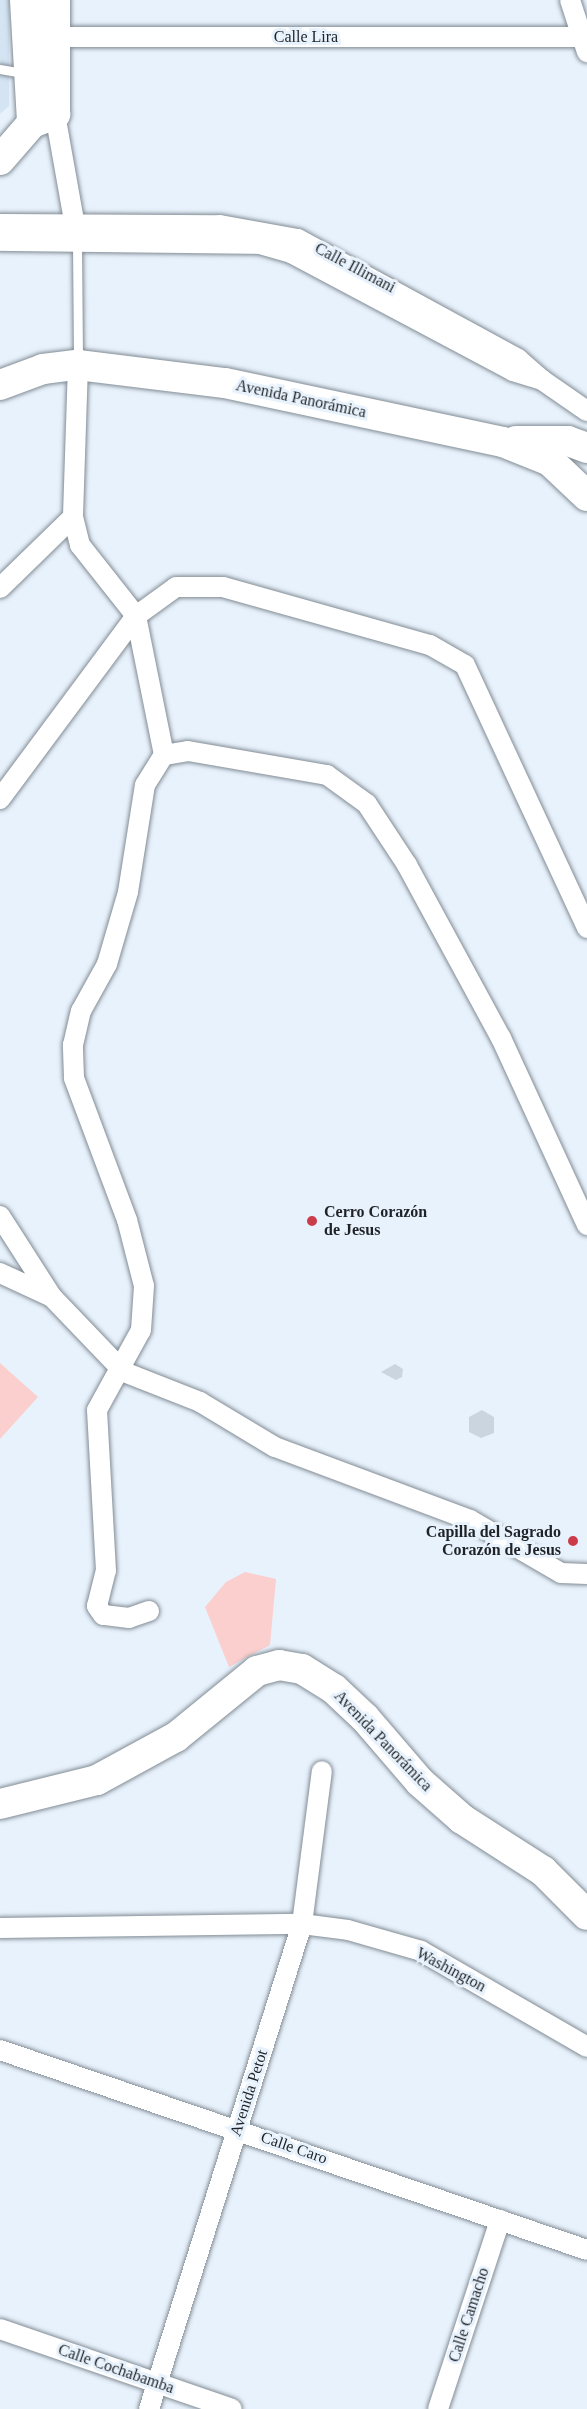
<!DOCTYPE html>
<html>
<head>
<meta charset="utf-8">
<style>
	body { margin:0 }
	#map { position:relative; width:587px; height:2409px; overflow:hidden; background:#e8f2fc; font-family:Georgia,serif }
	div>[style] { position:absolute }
	.built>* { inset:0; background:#d4e4f3 }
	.green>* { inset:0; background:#facfce }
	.building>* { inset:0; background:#cbd5df }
	.roads { filter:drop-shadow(0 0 2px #828c95) drop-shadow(0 0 2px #828c95) }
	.lane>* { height:9px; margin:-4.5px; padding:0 4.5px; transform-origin:4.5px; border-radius:4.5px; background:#fff }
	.street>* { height:20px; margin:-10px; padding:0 10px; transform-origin:10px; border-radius:10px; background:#fff }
	.primary>* { height:30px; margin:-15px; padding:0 15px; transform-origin:15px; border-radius:15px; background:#fff }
	.dots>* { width:16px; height:16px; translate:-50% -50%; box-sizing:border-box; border:3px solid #e8f2fc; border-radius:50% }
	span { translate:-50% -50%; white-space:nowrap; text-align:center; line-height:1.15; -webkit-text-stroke:6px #e8f2fc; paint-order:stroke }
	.street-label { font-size:16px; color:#1f2327 }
	.poi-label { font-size:16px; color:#1f2327; font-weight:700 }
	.left { translate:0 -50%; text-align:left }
	.right { translate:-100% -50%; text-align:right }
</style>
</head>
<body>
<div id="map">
	<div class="built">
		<i style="clip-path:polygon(0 0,9px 0,9px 106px,0 114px)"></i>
	</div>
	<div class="green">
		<i style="clip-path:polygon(0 1363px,38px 1397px,0 1439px)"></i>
		<i style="clip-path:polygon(245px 1572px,276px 1579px,270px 1645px,229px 1667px,205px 1607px,226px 1582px)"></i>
	</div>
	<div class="building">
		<i style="clip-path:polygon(395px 1364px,403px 1369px,402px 1377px,396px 1380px,381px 1372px)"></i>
		<i style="clip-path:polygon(482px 1410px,494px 1417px,494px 1433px,481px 1438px,469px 1432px,469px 1417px)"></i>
	</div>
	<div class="roads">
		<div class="lane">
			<i style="left:0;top:69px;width:23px;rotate:10deg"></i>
			<i style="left:77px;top:243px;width:117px;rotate:89.5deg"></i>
		</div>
		<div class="street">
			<i style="left:570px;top:0;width:55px;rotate:71.9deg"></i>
			<i style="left:46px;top:37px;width:541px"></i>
			<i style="left:55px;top:114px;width:126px;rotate:79.9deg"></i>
			<i style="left:0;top:224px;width:220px;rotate:0.3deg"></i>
			<i style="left:220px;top:225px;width:79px;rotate:10.2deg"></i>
			<i style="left:298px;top:239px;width:251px;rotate:28.6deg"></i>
			<i style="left:518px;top:359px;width:32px;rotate:41deg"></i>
			<i style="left:542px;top:380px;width:30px;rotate:-163deg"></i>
			<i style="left:513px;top:371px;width:251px;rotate:-152deg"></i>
			<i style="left:291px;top:253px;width:32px;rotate:-164deg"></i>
			<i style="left:260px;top:244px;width:260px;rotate:-179.3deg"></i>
			<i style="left:78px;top:365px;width:152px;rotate:91.9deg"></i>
			<i style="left:73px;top:517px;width:29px;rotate:76deg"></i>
			<i style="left:80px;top:545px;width:90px;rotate:51.7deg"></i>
			<i style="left:136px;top:616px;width:142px;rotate:78.6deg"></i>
			<i style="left:542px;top:380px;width:55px;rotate:34.6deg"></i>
			<i style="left:0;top:588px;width:102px;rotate:-44.2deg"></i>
			<i style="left:0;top:799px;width:228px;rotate:-53.4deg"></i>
			<i style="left:136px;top:616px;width:49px;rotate:-35.9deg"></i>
			<i style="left:176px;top:587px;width:47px"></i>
			<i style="left:223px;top:587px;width:215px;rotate:15.7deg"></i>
			<i style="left:430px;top:645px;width:40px;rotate:29.7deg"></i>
			<i style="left:465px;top:665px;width:290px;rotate:65.1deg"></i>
			<i style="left:0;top:1216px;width:96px;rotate:57.3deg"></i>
			<i style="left:52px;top:1297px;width:104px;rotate:46.2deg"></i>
			<i style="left:124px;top:1372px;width:82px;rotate:21.5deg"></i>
			<i style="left:200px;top:1402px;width:87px;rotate:31deg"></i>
			<i style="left:275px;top:1447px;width:208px;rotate:20.5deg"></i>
			<i style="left:470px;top:1520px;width:105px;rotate:30.2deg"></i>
			<i style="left:561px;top:1573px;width:26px;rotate:2deg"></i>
			<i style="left:0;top:1273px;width:57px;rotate:24.8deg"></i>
			<i style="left:149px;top:1611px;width:21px;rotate:161deg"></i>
			<i style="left:129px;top:1618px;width:26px;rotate:-173deg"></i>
			<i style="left:103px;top:1615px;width:11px;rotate:-124deg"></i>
			<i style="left:97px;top:1606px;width:36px;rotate:-76deg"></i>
			<i style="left:106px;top:1571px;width:161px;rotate:-93.2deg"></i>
			<i style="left:97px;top:1410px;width:91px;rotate:-61.2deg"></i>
			<i style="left:141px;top:1330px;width:44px;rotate:-86.1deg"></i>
			<i style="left:144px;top:1286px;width:68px;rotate:-104.4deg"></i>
			<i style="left:127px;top:1220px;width:152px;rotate:-110.5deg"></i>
			<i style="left:74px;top:1078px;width:33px;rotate:-92deg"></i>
			<i style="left:73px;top:1045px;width:35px;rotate:-77deg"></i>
			<i style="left:81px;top:1011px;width:54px;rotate:-61deg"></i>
			<i style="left:107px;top:964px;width:75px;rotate:-73.7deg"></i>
			<i style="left:128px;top:892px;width:108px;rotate:-81deg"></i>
			<i style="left:145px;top:785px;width:36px;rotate:-58deg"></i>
			<i style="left:164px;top:755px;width:24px;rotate:-9deg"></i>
			<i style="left:188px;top:751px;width:141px;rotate:9.8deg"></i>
			<i style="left:327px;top:775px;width:49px;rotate:35.9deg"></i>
			<i style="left:367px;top:804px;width:73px;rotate:56.7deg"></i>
			<i style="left:407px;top:865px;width:197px;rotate:61.5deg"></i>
			<i style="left:501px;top:1038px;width:206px;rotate:65.3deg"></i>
			<i style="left:0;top:1928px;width:302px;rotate:-0.8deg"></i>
			<i style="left:302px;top:1924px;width:46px;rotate:7.4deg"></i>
			<i style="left:348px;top:1930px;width:76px;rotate:16deg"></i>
			<i style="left:421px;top:1951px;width:192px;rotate:30deg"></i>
			<i style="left:0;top:2050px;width:620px;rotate:18.81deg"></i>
			<i style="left:0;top:2329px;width:245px;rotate:19deg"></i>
			<i style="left:149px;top:2409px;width:509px;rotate:-72.49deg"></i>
			<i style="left:302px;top:1924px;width:154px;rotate:-82.6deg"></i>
			<i style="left:438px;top:2409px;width:199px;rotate:-71.8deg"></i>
		</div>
		<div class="primary">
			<i style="left:25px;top:0;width:123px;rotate:86.7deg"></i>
			<i style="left:0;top:160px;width:49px;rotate:-49.1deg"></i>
			<i style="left:32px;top:123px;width:25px;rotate:-21deg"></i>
			<i style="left:55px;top:114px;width:114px;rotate:-90deg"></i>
			<i style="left:0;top:385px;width:46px;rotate:-20.4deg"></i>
			<i style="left:43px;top:369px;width:35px;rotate:-7deg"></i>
			<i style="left:78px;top:365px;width:148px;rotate:7deg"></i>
			<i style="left:225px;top:383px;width:284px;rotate:12deg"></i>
			<i style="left:503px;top:442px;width:51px;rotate:22deg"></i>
			<i style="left:550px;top:461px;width:51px;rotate:43.4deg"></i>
			<i style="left:516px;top:441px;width:52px"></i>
			<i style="left:568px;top:441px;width:20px;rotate:20deg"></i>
			<i style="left:0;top:1804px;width:100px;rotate:-13.9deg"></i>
			<i style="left:97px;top:1780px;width:90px;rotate:-28.6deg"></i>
			<i style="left:176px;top:1737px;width:104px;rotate:-39.2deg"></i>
			<i style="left:257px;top:1671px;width:23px;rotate:-15deg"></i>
			<i style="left:279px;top:1665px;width:23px;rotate:10deg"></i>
			<i style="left:302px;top:1669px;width:38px;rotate:32deg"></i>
			<i style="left:334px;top:1689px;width:42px;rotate:43.1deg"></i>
			<i style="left:365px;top:1718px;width:84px;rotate:49.3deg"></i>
			<i style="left:420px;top:1782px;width:56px;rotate:41.4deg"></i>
			<i style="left:462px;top:1819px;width:96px;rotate:32.7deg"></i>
			<i style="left:543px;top:1871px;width:62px;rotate:45deg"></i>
		</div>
	</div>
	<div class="dots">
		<i style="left:312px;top:1221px;background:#cb3b49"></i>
		<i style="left:573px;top:1541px;background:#cb3b49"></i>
	</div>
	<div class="street-label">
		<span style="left:306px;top:37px">Calle Lira</span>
		<span style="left:355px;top:268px;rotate:28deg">Calle Illimani</span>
		<span style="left:301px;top:399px;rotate:12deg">Avenida Panorámica</span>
		<span style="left:383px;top:1741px;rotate:46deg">Avenida Panorámica</span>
		<span style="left:451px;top:1970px;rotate:28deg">Washington</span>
		<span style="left:249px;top:2093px;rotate:-72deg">Avenida Petot</span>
		<span style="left:294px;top:2148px;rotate:19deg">Calle Caro</span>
		<span style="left:469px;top:2315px;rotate:-72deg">Calle Camacho</span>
		<span style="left:116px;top:2369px;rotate:19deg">Calle Cochabamba</span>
	</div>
	<div class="poi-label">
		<span class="left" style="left:324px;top:1221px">Cerro Corazón<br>de Jesus</span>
		<span class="right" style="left:561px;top:1541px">Capilla del Sagrado<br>Corazón de Jesus</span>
	</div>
</div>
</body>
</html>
